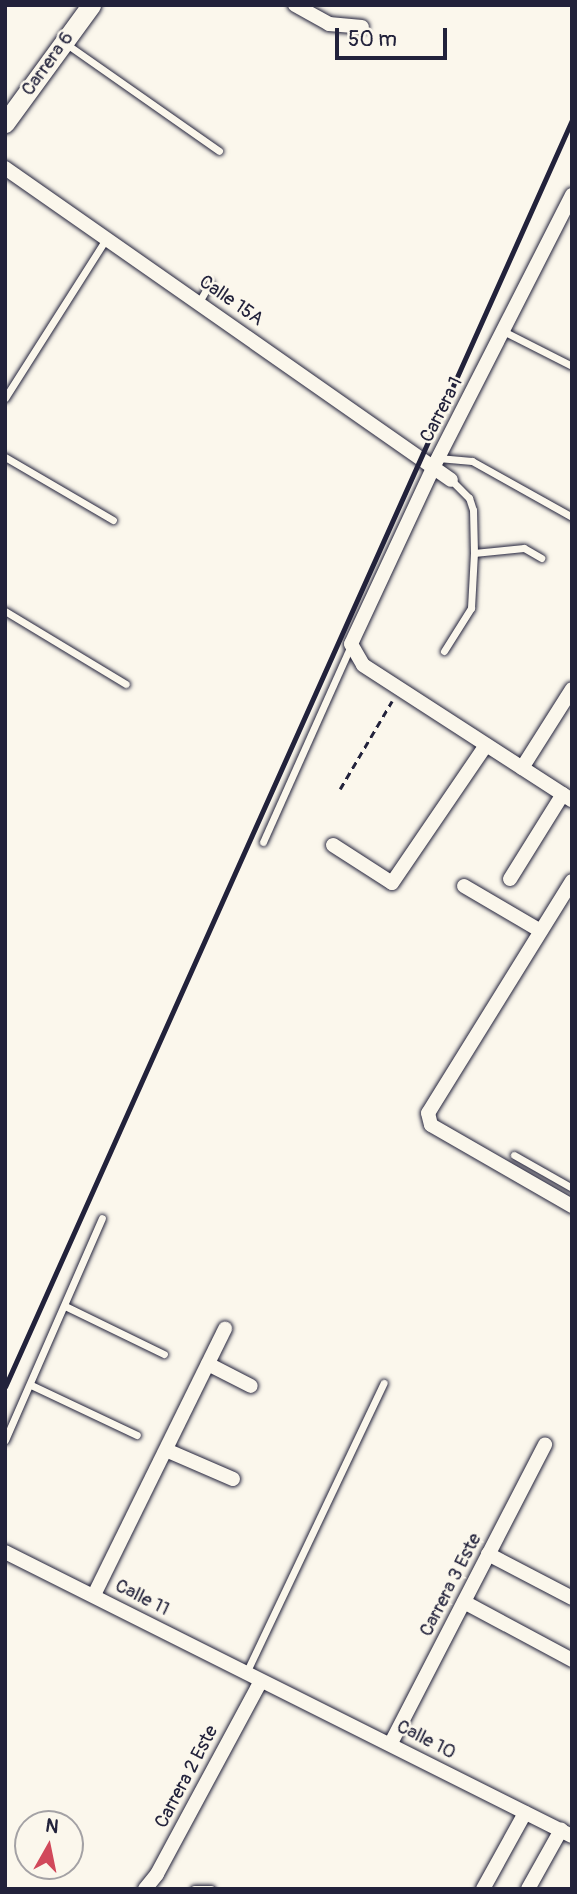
<!DOCTYPE html>
<html>
<head>
<meta charset="utf-8">
<style>
	body { margin:0 }
	#map { position:relative; width:577px; height:1894px; overflow:hidden; background:#fbf7ec; font-family:Pangolin,sans-serif }
	div>[style] { position:absolute }
	.path>* { height:2.5px; margin-top:-1.25px; transform-origin:0; background:repeating-linear-gradient(90deg,#22223b 0 7px,transparent 0 12px) }
	.roads { filter:drop-shadow(0 0 2px #22223b) drop-shadow(0 0 2px #22223b) }
	.lane>* { height:7px; margin:-3.5px; padding:0 3.5px; transform-origin:3.5px; border-radius:3.5px; background:#fbf7ec }
	.street>* { height:14px; margin:-7px; padding:0 7px; transform-origin:7px; border-radius:7px; background:#fbf7ec }
	.secondary>* { height:19px; margin:-9.5px; padding:0 9.5px; transform-origin:9.5px; border-radius:9.5px; background:#fbf7ec }
	.rail>* { height:4.5px; margin:-2.25px; padding:0 2.25px; transform-origin:2.25px; border-radius:2.25px; background:#22223b }
	span { translate:-50% -50%; white-space:nowrap; text-align:center; line-height:1.15; -webkit-text-stroke:5px #fbf7ec; paint-order:stroke }
	.street-label { font-size:19px; color:#22223b }
	.frame { position:absolute; inset:0; border:7px solid #22223b; pointer-events:none }
	.north { position:absolute; left:14px; top:1810px; width:70px; height:70px; box-sizing:border-box; background:#fbf7ec; border:2px solid #a4a2a5; border-radius:50%; rotate:9deg; font-size:19px; font-weight:700; line-height:28px; text-align:center; color:#22223b }
	.north::after { content:''; display:block; margin:auto; width:24px; height:32px; background:#d1495b; clip-path:polygon(50% 0,100% 100%,50% 72%,0 100%) }
	.scale { position:absolute; left:335px; top:28px; width:112px; height:32px; box-sizing:border-box; border:4px solid #22223b; border-top:0; padding-left:9px; font-size:21px; line-height:24px; white-space:nowrap; color:#22223b; -webkit-text-stroke:5px #fbf7ec; paint-order:stroke }
</style>
</head>
<body>
<div id="map">
	<div class="path">
		<i style="left:340px;top:789px;width:102px;rotate:-59.4deg"></i>
	</div>
	<div class="roads">
		<div class="lane">
			<i style="left:65px;top:43px;width:188px;rotate:35deg"></i>
			<i style="left:199px;top:302px;width:22px;rotate:-60deg"></i>
			<i style="left:503px;top:331px;width:77px;rotate:26.9deg"></i>
			<i style="left:5px;top:398px;width:188px;rotate:-57.6deg"></i>
			<i style="left:5px;top:457px;width:125px;rotate:30.3deg"></i>
			<i style="left:438px;top:458px;width:34px;rotate:5deg"></i>
			<i style="left:472px;top:461px;width:115px;rotate:29.2deg"></i>
			<i style="left:474px;top:553px;width:50px;rotate:-5.7deg"></i>
			<i style="left:524px;top:548px;width:20px;rotate:30deg"></i>
			<i style="left:5px;top:611px;width:141px;rotate:31.1deg"></i>
			<i style="left:444px;top:651px;width:51px;rotate:-57.9deg"></i>
			<i style="left:471px;top:608px;width:55px;rotate:-86.9deg"></i>
			<i style="left:474px;top:553px;width:43px;rotate:-91.3deg"></i>
			<i style="left:473px;top:510px;width:13px;rotate:-108deg"></i>
			<i style="left:469px;top:498px;width:25px;rotate:-135deg"></i>
			<i style="left:263px;top:842px;width:216px;rotate:-65.9deg"></i>
			<i style="left:514px;top:1155px;width:67px;rotate:29.6deg"></i>
			<i style="left:65px;top:1306px;width:110px;rotate:25.9deg"></i>
			<i style="left:31px;top:1385px;width:117px;rotate:25.3deg"></i>
			<i style="left:5px;top:1440px;width:242px;rotate:-66.4deg"></i>
			<i style="left:246px;top:1673px;width:321px;rotate:-64.6deg"></i>
			<i style="left:194px;top:1889px;width:17px"></i>
		</div>
		<div class="street">
			<i style="left:295px;top:5px;width:39px;rotate:29deg"></i>
			<i style="left:329px;top:24px;width:33px;rotate:5deg"></i>
			<i style="left:5px;top:168px;width:544px;rotate:34.97deg"></i>
			<i style="left:572px;top:195px;width:304px;rotate:117deg"></i>
			<i style="left:434px;top:466px;width:196px;rotate:115deg"></i>
			<i style="left:351px;top:644px;width:24px;rotate:60deg"></i>
			<i style="left:363px;top:665px;width:249px;rotate:32.9deg"></i>
			<i style="left:522px;top:768px;width:93px;rotate:-57.7deg"></i>
			<i style="left:333px;top:845px;width:70px;rotate:32.8deg"></i>
			<i style="left:392px;top:883px;width:167px;rotate:-55.7deg"></i>
			<i style="left:510px;top:879px;width:100px;rotate:-58.1deg"></i>
			<i style="left:572px;top:881px;width:273px;rotate:121.8deg"></i>
			<i style="left:428px;top:1113px;width:12px;rotate:76deg"></i>
			<i style="left:431px;top:1125px;width:163px;rotate:29.9deg"></i>
			<i style="left:464px;top:886px;width:87px;rotate:30.4deg"></i>
			<i style="left:208px;top:1364px;width:48px;rotate:27.1deg"></i>
			<i style="left:166px;top:1450px;width:73px;rotate:23.4deg"></i>
			<i style="left:5px;top:1552px;width:634px;rotate:26.61deg"></i>
			<i style="left:488px;top:1554px;width:95px;rotate:27.6deg"></i>
			<i style="left:94px;top:1595px;width:297px;rotate:-63.8deg"></i>
			<i style="left:464px;top:1602px;width:123px;rotate:28.2deg"></i>
			<i style="left:391px;top:1743px;width:336px;rotate:-62.7deg"></i>
			<i style="left:145px;top:1889px;width:19px;rotate:-51deg"></i>
			<i style="left:157px;top:1874px;width:219px;rotate:-61.7deg"></i>
			<i style="left:483px;top:1889px;width:87px;rotate:-61.1deg"></i>
			<i style="left:528px;top:1889px;width:68px;rotate:-60.8deg"></i>
		</div>
		<div class="secondary">
			<i style="left:5px;top:123px;width:146px;rotate:-53.9deg"></i>
		</div>
	</div>
	<div class="rail">
		<i style="left:5px;top:1387px;width:1388px;rotate:-65.89deg"></i>
	</div>
	<div class="street-label">
		<span style="left:48px;top:64px;rotate:-54deg">Carrera 6</span>
		<span style="left:231px;top:301px;rotate:35deg">Calle 15A</span>
		<span style="left:442px;top:410px;rotate:-63deg">Carrera 1</span>
		<span style="left:451px;top:1585px;rotate:-63deg">Carrera 3 Este</span>
		<span style="left:142px;top:1598px;rotate:27deg">Calle 11</span>
		<span style="left:426px;top:1740px;rotate:27deg">Calle 10</span>
		<span style="left:187px;top:1777px;rotate:-62deg">Carrera 2 Este</span>
	</div>
	<div class="frame"></div>
	<div class="north">N</div>
	<div class="scale">50 m</div>
</div>
</body>
</html>
